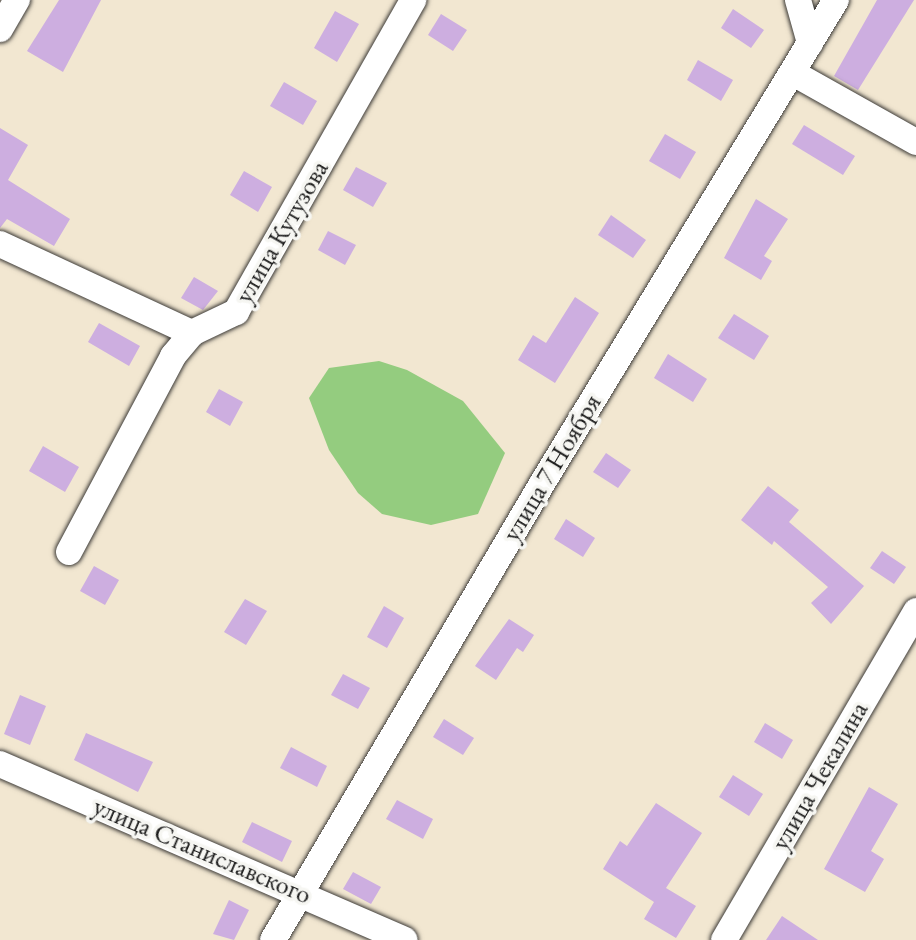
<!DOCTYPE html>
<html>
<head>
<meta charset="utf-8">
<style>
	body { margin:0 }
	#map { position:relative; width:916px; height:940px; overflow:hidden; background:#f2e7d1; font-family:"EB Garamond",serif }
	div>[style] { position:absolute }
	.green>* { inset:0; background:#94cc7f }
	.building>* { inset:0; background:#cdaee0 }
	.roads { filter:drop-shadow(0 0 2px #3c3a37) drop-shadow(0 0 2px #3c3a37) }
	.minor>* { height:26px; margin:-13px; padding:0 13px; transform-origin:13px; border-radius:13px; background:#fff }
	span { translate:-50% -50%; white-space:nowrap; text-align:center; line-height:1.15; -webkit-text-stroke:7px #f6f6f2; paint-order:stroke }
	.street-label { font-size:26px; color:#1c1c1c }
</style>
</head>
<body>
<div id="map">
	<div class="green">
		<i style="clip-path:polygon(379px 361px,407px 370px,463px 401px,505px 453px,478px 514px,431px 525px,382px 514px,358px 493px,329px 450px,309px 398px,329px 368px)"></i>
	</div>
	<div class="building">
		<i style="clip-path:polygon(59px 0,101px 0,63px 72px,27px 51px)"></i>
		<i style="clip-path:polygon(877px 0,914px 0,858px 90px,834px 76px)"></i>
		<i style="clip-path:polygon(733px 9px,764px 30px,751px 48px,721px 28px)"></i>
		<i style="clip-path:polygon(335px 11px,359px 24px,337px 62px,314px 48px)"></i>
		<i style="clip-path:polygon(441px 14px,467px 30px,453px 51px,428px 35px)"></i>
		<i style="clip-path:polygon(698px 60px,733px 80px,721px 101px,687px 80px)"></i>
		<i style="clip-path:polygon(284px 82px,317px 101px,303px 125px,270px 106px)"></i>
		<i style="clip-path:polygon(804px 125px,855px 156px,843px 175px,792px 144px)"></i>
		<i style="clip-path:polygon(0 128px,28px 145px,8px 180px,70px 219px,54px 246px,7px 219px,0 228px)"></i>
		<i style="clip-path:polygon(665px 134px,696px 152px,680px 179px,649px 161px)"></i>
		<i style="clip-path:polygon(356px 167px,387px 183px,373px 207px,343px 190px)"></i>
		<i style="clip-path:polygon(244px 171px,272px 187px,258px 212px,230px 195px)"></i>
		<i style="clip-path:polygon(756px 199px,788px 219px,764px 256px,772px 261px,761px 280px,724px 258px)"></i>
		<i style="clip-path:polygon(611px 215px,646px 240px,633px 258px,598px 235px)"></i>
		<i style="clip-path:polygon(328px 231px,356px 245px,345px 265px,318px 250px)"></i>
		<i style="clip-path:polygon(194px 277px,218px 291px,203px 310px,181px 298px)"></i>
		<i style="clip-path:polygon(575px 297px,599px 313px,555px 383px,518px 360px,533px 335px,546px 343px)"></i>
		<i style="clip-path:polygon(734px 314px,769px 336px,754px 360px,718px 338px)"></i>
		<i style="clip-path:polygon(99px 323px,140px 346px,129px 366px,88px 342px)"></i>
		<i style="clip-path:polygon(668px 354px,707px 379px,693px 402px,654px 378px)"></i>
		<i style="clip-path:polygon(219px 389px,243px 402px,230px 426px,206px 412px)"></i>
		<i style="clip-path:polygon(43px 446px,79px 467px,65px 492px,29px 471px)"></i>
		<i style="clip-path:polygon(606px 453px,631px 470px,618px 488px,593px 472px)"></i>
		<i style="clip-path:polygon(768px 486px,799px 510px,789px 522px,864px 586px,831px 624px,811px 603px,828px 587px,774px 541px,772px 545px,741px 520px)"></i>
		<i style="clip-path:polygon(566px 519px,595px 538px,583px 557px,554px 539px)"></i>
		<i style="clip-path:polygon(882px 551px,906px 567px,894px 584px,870px 568px)"></i>
		<i style="clip-path:polygon(94px 566px,119px 580px,105px 605px,80px 591px)"></i>
		<i style="clip-path:polygon(245px 599px,267px 611px,246px 645px,224px 632px)"></i>
		<i style="clip-path:polygon(384px 606px,404px 618px,387px 648px,367px 637px)"></i>
		<i style="clip-path:polygon(509px 619px,534px 635px,523px 652px,517px 648px,496px 680px,475px 666px)"></i>
		<i style="clip-path:polygon(343px 674px,370px 688px,358px 709px,331px 695px)"></i>
		<i style="clip-path:polygon(20px 695px,46px 706px,30px 745px,4px 734px)"></i>
		<i style="clip-path:polygon(444px 719px,474px 738px,463px 755px,433px 737px)"></i>
		<i style="clip-path:polygon(765px 723px,793px 740px,782px 759px,754px 742px)"></i>
		<i style="clip-path:polygon(86px 733px,153px 762px,138px 792px,74px 760px)"></i>
		<i style="clip-path:polygon(291px 747px,327px 766px,317px 787px,280px 768px)"></i>
		<i style="clip-path:polygon(733px 775px,763px 794px,749px 816px,719px 797px)"></i>
		<i style="clip-path:polygon(869px 787px,898px 804px,871px 851px,884px 859px,865px 892px,824px 869px)"></i>
		<i style="clip-path:polygon(397px 800px,433px 819px,423px 839px,386px 819px)"></i>
		<i style="clip-path:polygon(656px 803px,702px 833px,666px 888px,696px 906px,676px 938px,644px 919px,654px 902px,603px 869px,620px 841px,627px 846px)"></i>
		<i style="clip-path:polygon(252px 822px,292px 841px,282px 862px,242px 842px)"></i>
		<i style="clip-path:polygon(353px 872px,381px 887px,371px 904px,343px 889px)"></i>
		<i style="clip-path:polygon(229px 900px,249px 910px,234px 940px,213px 934px)"></i>
		<i style="clip-path:polygon(782px 916px,818px 940px,766px 940px)"></i>
	</div>
	<div class="roads">
		<div class="minor">
			<i style="left:798px;top:0;width:45px;rotate:74.4deg"></i>
			<i style="left:0;top:29px;width:34px;rotate:-60deg"></i>
			<i style="left:793px;top:73px;width:141px;rotate:29.3deg"></i>
			<i style="left:0;top:244px;width:212px;rotate:24.9deg"></i>
			<i style="left:69px;top:552px;width:222px;rotate:-62deg"></i>
			<i style="left:173px;top:356px;width:30px;rotate:-50deg"></i>
			<i style="left:192px;top:333px;width:49px;rotate:-25.5deg"></i>
			<i style="left:236px;top:312px;width:359px;rotate:-60.4deg"></i>
			<i style="left:0;top:764px;width:441px;rotate:23.5deg"></i>
			<i style="left:273px;top:940px;width:532px;rotate:-59.48deg"></i>
			<i style="left:543px;top:482px;width:564px;rotate:-58.71deg"></i>
			<i style="left:724px;top:940px;width:381px;rotate:-59.7deg"></i>
		</div>
	</div>
	<div class="street-label">
		<span style="left:282px;top:232px;rotate:-60deg">улица Кутузова</span>
		<span style="left:552px;top:468px;rotate:-59deg">улица 7 Ноября</span>
		<span style="left:820px;top:776px;rotate:-60deg">улица Чекалина</span>
		<span style="left:202px;top:851px;rotate:23deg">улица Станиславского</span>
	</div>
</div>
</body>
</html>
